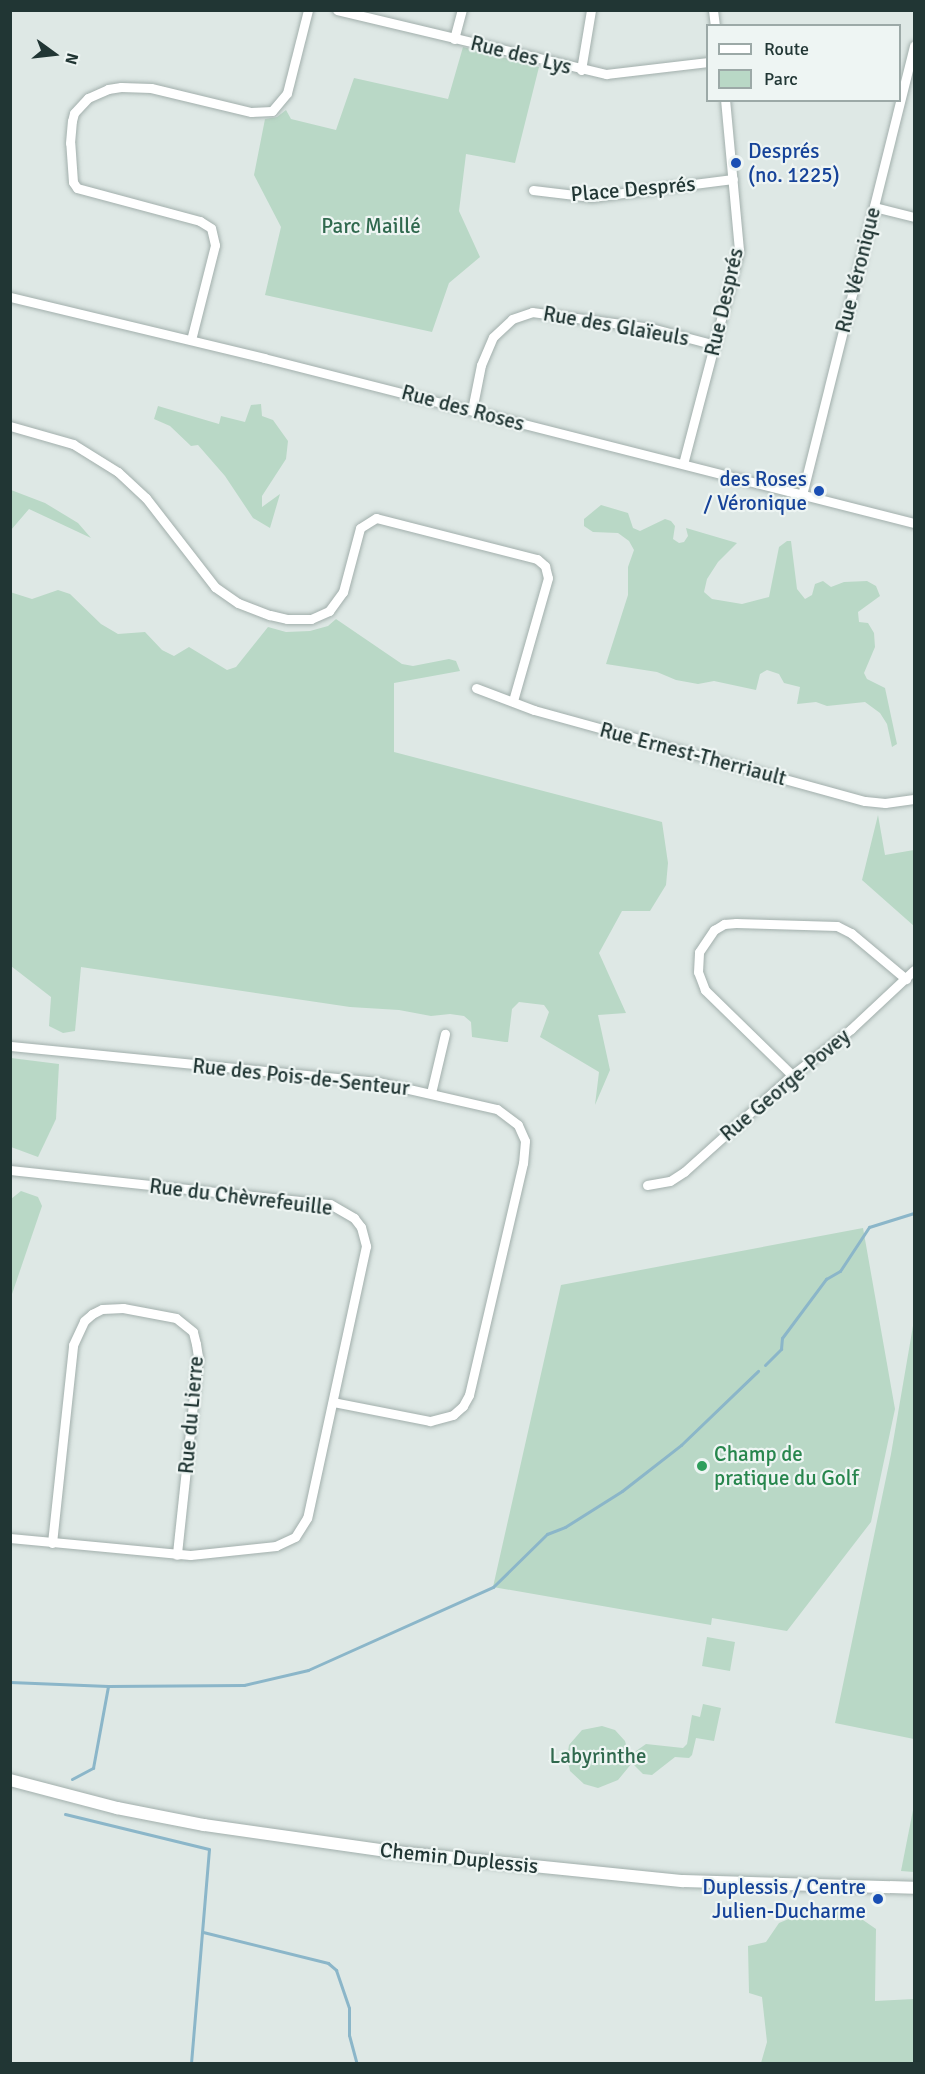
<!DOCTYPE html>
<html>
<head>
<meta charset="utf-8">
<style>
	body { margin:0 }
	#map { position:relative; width:925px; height:2074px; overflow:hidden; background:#dee8e5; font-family:Signika,sans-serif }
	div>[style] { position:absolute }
	.green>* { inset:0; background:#b9d8c6 }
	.stream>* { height:3px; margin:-1.5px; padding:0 1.5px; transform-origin:1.5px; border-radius:1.5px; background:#8bb6c9 }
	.roads { filter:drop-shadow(0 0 2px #a2afac) drop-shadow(0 0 2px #a2afac) }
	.minor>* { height:9px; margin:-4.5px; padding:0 4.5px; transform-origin:4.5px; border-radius:4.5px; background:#fff }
	.tertiary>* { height:12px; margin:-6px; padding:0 6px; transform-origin:6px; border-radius:6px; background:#fff }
	.dots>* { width:16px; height:16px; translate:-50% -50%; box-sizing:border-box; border:3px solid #eef5f3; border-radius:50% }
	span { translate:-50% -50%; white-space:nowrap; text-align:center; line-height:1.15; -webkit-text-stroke:4.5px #eef5f3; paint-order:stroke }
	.street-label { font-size:21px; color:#213634 }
	.transit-label { font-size:21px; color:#164399 }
	.left { translate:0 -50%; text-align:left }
	.right { translate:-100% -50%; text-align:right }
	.park-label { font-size:21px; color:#30694e }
	.leisure-label { font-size:21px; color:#27864d }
	.frame { position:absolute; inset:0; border:12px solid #213634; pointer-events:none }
	.legend { position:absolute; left:706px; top:24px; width:195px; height:78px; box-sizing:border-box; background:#eef5f3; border:2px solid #9ca9a7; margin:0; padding:8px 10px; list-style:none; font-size:18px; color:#213634 }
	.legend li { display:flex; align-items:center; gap:12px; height:30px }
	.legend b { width:30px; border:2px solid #9ca9a7 }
	.north { position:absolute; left:24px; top:24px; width:60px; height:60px; -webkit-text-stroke:4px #eef5f3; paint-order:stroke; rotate:105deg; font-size:16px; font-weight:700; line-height:24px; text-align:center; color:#213634 }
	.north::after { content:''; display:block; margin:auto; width:21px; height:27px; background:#213634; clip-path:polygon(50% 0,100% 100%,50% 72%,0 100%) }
</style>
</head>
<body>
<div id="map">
	<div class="green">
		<i style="clip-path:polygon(463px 47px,539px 67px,515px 163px,466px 154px,459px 211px,480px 257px,449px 283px,432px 332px,265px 295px,281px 227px,254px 175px,265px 119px,277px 117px,286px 110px,291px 119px,336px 130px,354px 78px,448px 99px)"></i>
		<i style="clip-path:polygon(261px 404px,262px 416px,273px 420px,288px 441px,286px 459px,262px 496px,262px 507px,280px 494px,270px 528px,253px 518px,225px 476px,198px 445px,191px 446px,170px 426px,154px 419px,158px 406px,219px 424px,221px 416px,245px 422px,251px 405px)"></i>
		<i style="clip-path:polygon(11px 490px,45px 503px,78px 523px,91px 538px,29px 509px,11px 530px)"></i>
		<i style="clip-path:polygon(601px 505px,628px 513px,633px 528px,640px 531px,665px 519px,671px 521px,675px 526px,673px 539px,679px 543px,684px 542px,688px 536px,686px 528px,737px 543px,718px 562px,707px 579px,704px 592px,712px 599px,742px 604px,769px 597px,779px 547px,787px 541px,791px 541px,797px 589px,805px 599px,812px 595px,815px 584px,823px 581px,831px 587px,844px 582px,867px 581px,876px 586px,880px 596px,858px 612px,859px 622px,868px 623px,874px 633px,875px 647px,864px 673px,867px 679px,885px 688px,897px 744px,892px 747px,887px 724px,880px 713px,865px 702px,827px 706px,816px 702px,797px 704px,800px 687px,784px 683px,779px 674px,767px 670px,760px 674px,756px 690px,714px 681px,698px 684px,676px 680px,657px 672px,606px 664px,628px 595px,628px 567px,634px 550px,629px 541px,618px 533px,593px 532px,584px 526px,584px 519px)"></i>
		<i style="clip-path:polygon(58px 590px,70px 594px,101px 624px,118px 634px,145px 632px,162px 650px,174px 656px,189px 647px,227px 670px,236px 667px,268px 627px,286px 632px,310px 631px,328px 626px,336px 619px,402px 664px,413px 666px,449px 659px,456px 661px,460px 671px,394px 683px,394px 752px,662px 822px,668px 863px,666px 885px,650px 911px,622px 911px,599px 953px,626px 1013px,598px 1015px,610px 1070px,595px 1105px,599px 1072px,540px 1037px,549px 1012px,544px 1005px,519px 1002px,512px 1009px,508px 1042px,505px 1042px,472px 1037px,471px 1022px,464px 1016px,450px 1014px,431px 1016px,399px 1010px,350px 1007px,81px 967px,75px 1031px,63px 1033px,49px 1026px,51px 997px,11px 966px,10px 592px,32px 599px)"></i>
		<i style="clip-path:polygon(878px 815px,885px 855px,914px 850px,914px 926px,862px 880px)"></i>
		<i style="clip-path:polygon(11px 1058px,59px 1064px,56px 1119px,38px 1157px,11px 1147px)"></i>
		<i style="clip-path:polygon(21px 1191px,38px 1197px,42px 1206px,11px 1297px,11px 1199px)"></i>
		<i style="clip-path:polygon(863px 1228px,895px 1409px,871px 1522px,787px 1631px,712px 1618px,711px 1625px,493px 1587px,561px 1285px)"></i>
		<i style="clip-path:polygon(914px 1320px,914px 1739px,835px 1723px,891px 1454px)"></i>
		<i style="clip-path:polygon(707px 1637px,735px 1642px,730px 1671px,702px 1666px)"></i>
		<i style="clip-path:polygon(703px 1704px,721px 1708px,714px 1741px,696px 1738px,692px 1755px,689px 1758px,675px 1757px,652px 1775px,643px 1774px,632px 1763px,618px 1780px,598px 1788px,584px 1784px,570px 1771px,567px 1758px,569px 1745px,582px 1730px,602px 1726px,615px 1730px,625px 1741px,629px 1756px,646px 1744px,683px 1748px,687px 1744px,692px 1715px,700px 1717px)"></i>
		<i style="clip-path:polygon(914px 1805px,914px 1872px,901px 1871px)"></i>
		<i style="clip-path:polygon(830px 1906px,850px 1911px,876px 1929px,875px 2001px,914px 1999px,914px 2063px,761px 2063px,767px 2042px,762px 1997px,749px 1993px,748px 1946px,766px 1942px,779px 1923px,815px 1908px)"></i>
	</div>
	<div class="stream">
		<i style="left:765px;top:1365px;width:23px;rotate:-45deg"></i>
		<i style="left:781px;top:1349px;width:11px;rotate:-85deg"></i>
		<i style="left:782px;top:1338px;width:74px;rotate:-53.3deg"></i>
		<i style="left:826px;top:1279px;width:16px;rotate:-30deg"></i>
		<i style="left:840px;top:1271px;width:53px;rotate:-56.6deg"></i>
		<i style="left:869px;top:1227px;width:47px;rotate:-17.3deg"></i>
		<i style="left:10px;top:1682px;width:98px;rotate:2.3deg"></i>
		<i style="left:108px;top:1686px;width:136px;rotate:-0.4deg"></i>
		<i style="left:244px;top:1685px;width:66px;rotate:-13.2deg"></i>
		<i style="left:308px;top:1670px;width:203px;rotate:-24.2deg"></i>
		<i style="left:493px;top:1587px;width:76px;rotate:-44.5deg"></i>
		<i style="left:547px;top:1534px;width:19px;rotate:-21deg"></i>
		<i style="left:565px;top:1527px;width:67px;rotate:-32.3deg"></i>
		<i style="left:622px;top:1491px;width:75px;rotate:-37.9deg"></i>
		<i style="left:681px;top:1445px;width:107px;rotate:-43.9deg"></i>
		<i style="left:72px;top:1779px;width:24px;rotate:-28deg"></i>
		<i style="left:93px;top:1768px;width:83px;rotate:-79.6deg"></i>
		<i style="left:65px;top:1814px;width:148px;rotate:13.7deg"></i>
		<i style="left:209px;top:1849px;width:216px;rotate:94.8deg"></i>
		<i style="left:203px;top:1932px;width:129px;rotate:13.9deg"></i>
		<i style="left:328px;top:1963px;width:11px;rotate:41deg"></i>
		<i style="left:336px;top:1970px;width:40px;rotate:71.1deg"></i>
		<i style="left:349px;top:2008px;width:27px;rotate:90deg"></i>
		<i style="left:349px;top:2035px;width:30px;rotate:75deg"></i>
	</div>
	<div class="roads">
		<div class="minor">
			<i style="left:337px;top:10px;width:277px;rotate:13.4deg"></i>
			<i style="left:606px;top:74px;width:103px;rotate:-6.7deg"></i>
			<i style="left:713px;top:10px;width:16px;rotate:83deg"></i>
			<i style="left:454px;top:39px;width:30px;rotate:-75deg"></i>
			<i style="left:581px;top:70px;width:61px;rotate:-80.5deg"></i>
			<i style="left:533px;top:190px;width:59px;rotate:6.8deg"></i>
			<i style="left:592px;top:197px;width:142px;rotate:-7.3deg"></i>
			<i style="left:874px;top:207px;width:41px;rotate:14deg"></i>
			<i style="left:10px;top:297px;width:261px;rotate:13.5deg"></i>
			<i style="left:264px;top:358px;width:671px;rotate:14.24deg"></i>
			<i style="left:191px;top:340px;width:98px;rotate:-75.8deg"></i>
			<i style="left:215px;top:245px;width:17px;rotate:-103deg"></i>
			<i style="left:211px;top:228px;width:13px;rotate:-148deg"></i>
			<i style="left:200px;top:221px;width:127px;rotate:-165deg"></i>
			<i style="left:77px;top:188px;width:7px;rotate:-124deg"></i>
			<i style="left:73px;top:182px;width:39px;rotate:-94deg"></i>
			<i style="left:70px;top:143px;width:22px;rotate:-85deg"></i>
			<i style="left:72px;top:121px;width:8px;rotate:-76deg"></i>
			<i style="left:74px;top:113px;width:21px;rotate:-47deg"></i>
			<i style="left:88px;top:98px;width:22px;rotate:-24deg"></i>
			<i style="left:108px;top:89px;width:13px;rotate:-9deg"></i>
			<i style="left:121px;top:87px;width:30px;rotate:2deg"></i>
			<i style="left:151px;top:88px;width:103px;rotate:13.5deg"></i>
			<i style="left:251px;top:112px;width:21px;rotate:-3deg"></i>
			<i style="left:272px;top:111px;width:23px;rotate:-50deg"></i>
			<i style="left:287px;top:93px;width:86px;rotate:-75.8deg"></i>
			<i style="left:472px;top:410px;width:46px;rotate:-78.7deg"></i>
			<i style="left:481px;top:365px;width:30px;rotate:-67deg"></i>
			<i style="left:493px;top:337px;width:26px;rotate:-43deg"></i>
			<i style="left:512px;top:319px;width:21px;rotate:-19deg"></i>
			<i style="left:532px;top:312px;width:120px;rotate:7.7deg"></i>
			<i style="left:651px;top:328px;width:66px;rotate:14.9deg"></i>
			<i style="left:10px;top:426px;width:66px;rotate:15.9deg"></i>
			<i style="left:73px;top:444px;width:53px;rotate:31.9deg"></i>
			<i style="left:118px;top:472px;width:38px;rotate:43deg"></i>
			<i style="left:146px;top:498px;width:113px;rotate:52.2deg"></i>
			<i style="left:215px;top:587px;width:28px;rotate:35deg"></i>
			<i style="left:238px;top:603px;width:34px;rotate:21deg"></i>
			<i style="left:270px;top:615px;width:17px;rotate:13deg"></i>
			<i style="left:287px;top:619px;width:24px"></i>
			<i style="left:311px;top:619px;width:20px;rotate:-24deg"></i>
			<i style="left:329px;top:611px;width:24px;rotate:-54deg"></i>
			<i style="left:343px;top:592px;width:66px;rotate:-75.1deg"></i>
			<i style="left:360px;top:528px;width:19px;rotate:-32deg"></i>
			<i style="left:376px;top:518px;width:166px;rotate:14.3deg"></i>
			<i style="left:537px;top:559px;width:11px;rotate:41deg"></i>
			<i style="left:545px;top:566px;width:12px;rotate:76deg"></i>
			<i style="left:548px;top:578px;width:128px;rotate:105.9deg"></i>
			<i style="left:683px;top:464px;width:221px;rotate:-75.3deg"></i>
			<i style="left:739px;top:250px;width:151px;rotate:-95.3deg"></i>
			<i style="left:802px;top:495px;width:463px;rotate:-76deg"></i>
			<i style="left:476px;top:688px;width:62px;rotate:20.8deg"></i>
			<i style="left:534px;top:710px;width:343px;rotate:15.4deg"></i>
			<i style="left:865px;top:801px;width:20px;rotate:6deg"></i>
			<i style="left:885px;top:803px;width:29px;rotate:-8deg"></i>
			<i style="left:10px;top:1046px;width:370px;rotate:5.6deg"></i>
			<i style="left:378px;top:1082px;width:122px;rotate:12.8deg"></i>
			<i style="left:497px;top:1109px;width:26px;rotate:37deg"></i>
			<i style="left:518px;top:1125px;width:17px;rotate:66deg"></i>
			<i style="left:525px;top:1141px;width:22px;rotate:95deg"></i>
			<i style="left:523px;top:1163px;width:238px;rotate:103.1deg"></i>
			<i style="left:469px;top:1395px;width:13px;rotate:119deg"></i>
			<i style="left:463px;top:1406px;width:13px;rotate:138deg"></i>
			<i style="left:453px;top:1415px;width:24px;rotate:165deg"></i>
			<i style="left:430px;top:1421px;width:99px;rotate:-168.9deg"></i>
			<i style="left:792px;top:1075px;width:122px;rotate:-135.7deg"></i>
			<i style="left:705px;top:990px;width:19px;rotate:-111deg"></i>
			<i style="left:698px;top:972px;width:20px;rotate:-87deg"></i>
			<i style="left:699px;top:952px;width:27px;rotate:-56deg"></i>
			<i style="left:714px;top:930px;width:12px;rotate:-31deg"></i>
			<i style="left:724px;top:924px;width:12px;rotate:-5deg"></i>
			<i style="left:736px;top:923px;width:101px;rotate:1.7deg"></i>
			<i style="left:837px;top:926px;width:16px;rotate:27deg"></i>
			<i style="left:851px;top:933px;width:72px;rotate:39.9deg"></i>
			<i style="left:431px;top:1093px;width:61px;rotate:-76.7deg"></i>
			<i style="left:10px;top:1170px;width:322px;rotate:6.1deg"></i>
			<i style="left:330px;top:1204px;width:28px;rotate:30deg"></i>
			<i style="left:354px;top:1218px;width:11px;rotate:52deg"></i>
			<i style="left:361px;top:1227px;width:20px;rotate:75deg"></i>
			<i style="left:366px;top:1246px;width:278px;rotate:102.2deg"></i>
			<i style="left:307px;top:1518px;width:22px;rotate:122deg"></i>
			<i style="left:295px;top:1537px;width:21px;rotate:155deg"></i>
			<i style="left:276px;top:1546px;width:86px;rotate:174deg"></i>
			<i style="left:190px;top:1555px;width:181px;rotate:-174.6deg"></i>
			<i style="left:647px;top:1185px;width:23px;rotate:-10deg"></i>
			<i style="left:670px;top:1181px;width:17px;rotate:-33deg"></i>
			<i style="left:684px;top:1172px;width:145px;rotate:-41.9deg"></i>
			<i style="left:792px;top:1075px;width:75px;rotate:-37.9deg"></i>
			<i style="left:851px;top:1029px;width:86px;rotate:-43.1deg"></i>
			<i style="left:52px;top:1543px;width:199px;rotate:-83.9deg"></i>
			<i style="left:73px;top:1345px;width:26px;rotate:-65deg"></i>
			<i style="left:84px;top:1321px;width:11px;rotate:-41deg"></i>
			<i style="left:92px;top:1314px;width:11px;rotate:-27deg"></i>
			<i style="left:102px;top:1309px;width:21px;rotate:-3deg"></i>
			<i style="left:123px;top:1308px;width:54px;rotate:10.7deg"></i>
			<i style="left:176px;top:1318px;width:22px;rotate:39deg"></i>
			<i style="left:193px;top:1332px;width:12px;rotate:76deg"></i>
			<i style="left:196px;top:1344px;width:13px;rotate:81deg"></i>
			<i style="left:198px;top:1357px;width:199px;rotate:96.1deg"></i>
		</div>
		<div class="tertiary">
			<i style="left:10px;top:1780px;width:111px;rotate:14.7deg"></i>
			<i style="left:117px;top:1808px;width:89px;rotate:11.1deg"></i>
			<i style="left:204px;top:1825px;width:184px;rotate:8.1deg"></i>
			<i style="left:386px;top:1851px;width:299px;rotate:5.8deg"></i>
			<i style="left:683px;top:1881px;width:231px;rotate:1.7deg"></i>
		</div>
	</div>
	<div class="dots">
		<i style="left:736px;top:163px;background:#1a4fb4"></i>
		<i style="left:819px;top:491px;background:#1a4fb4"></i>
		<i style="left:702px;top:1466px;background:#2e9e5b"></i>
		<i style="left:878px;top:1899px;background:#1a4fb4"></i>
	</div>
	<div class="street-label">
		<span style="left:521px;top:55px;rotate:14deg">Rue des Lys</span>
		<span style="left:633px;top:189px;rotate:-5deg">Place Després</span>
		<span style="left:858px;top:270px;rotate:-76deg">Rue Véronique</span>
		<span style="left:724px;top:302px;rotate:-77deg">Rue Després</span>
		<span style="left:616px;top:326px;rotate:10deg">Rue des Glaïeuls</span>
		<span style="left:463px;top:408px;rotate:15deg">Rue des Roses</span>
		<span style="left:693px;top:754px;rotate:15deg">Rue Ernest-Therriault</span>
		<span style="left:301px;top:1077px;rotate:6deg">Rue des Pois-de-Senteur</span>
		<span style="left:785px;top:1085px;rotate:-40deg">Rue George-Povey</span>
		<span style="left:241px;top:1197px;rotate:7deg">Rue du Chèvrefeuille</span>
		<span style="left:191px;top:1415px;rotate:-85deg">Rue du Lierre</span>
		<span style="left:459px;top:1858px;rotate:6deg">Chemin Duplessis</span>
	</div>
	<div class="transit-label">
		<span class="left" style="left:748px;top:163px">Després<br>(no. 1225)</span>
		<span class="right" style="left:807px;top:491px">des Roses<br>/ Véronique</span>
		<span class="right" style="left:866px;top:1899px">Duplessis / Centre<br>Julien-Ducharme</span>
	</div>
	<div class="park-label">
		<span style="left:371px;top:226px">Parc Maillé</span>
		<span style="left:598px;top:1756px">Labyrinthe</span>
	</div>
	<div class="leisure-label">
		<span class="left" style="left:714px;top:1466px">Champ de<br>pratique du Golf</span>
	</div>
	<div class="frame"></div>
	<ul class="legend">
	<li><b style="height:8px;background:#fff"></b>Route</li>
	<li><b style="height:16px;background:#b9d8c6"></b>Parc</li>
	</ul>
	<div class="north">N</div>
</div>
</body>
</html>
